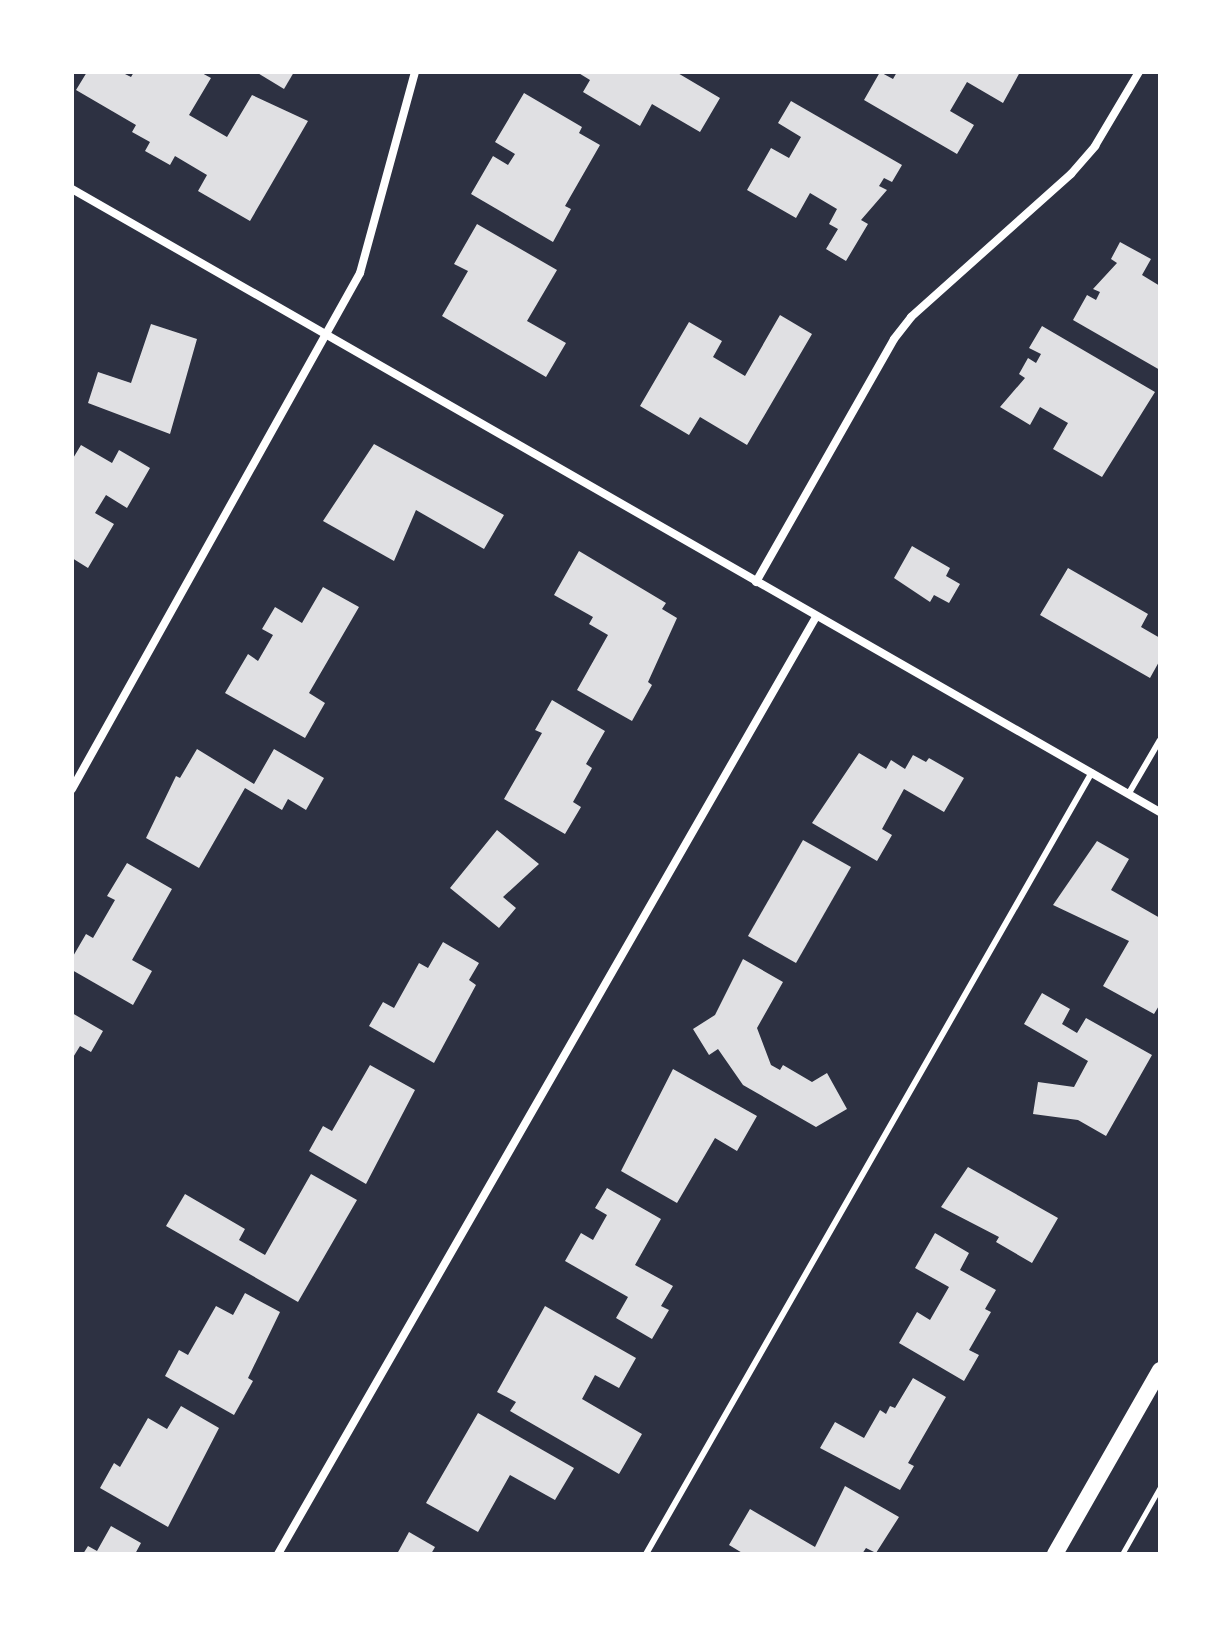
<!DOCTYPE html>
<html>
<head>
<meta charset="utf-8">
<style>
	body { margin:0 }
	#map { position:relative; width:1232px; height:1626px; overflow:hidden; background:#2d3142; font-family:Barlow,sans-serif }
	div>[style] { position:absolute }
	.building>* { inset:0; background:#e0e0e3 }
	.path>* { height:5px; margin:-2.5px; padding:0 2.5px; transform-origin:2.5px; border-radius:2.5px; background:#fff }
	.service>* { height:6px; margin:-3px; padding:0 3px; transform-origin:3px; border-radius:3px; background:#fff }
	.minor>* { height:8px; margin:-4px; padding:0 4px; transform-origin:4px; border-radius:4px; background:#fff }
	.secondary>* { height:16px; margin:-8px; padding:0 8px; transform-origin:8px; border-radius:8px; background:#fff }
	span { translate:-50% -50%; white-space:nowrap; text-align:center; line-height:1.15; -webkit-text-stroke:6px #fff; paint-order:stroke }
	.frame { position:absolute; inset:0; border:74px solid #fff; pointer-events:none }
</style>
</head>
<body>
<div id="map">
	<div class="building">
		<i style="clip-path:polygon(87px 72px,121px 72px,131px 77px,134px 72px,200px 72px,211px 78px,189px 115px,227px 137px,252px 95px,308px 121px,250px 221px,198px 191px,207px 175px,175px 156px,170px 165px,145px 151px,150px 142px,132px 132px,136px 125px,76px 90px)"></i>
		<i style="clip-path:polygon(256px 72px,294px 72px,284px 89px)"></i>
		<i style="clip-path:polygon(577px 72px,676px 72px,720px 98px,700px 132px,652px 104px,640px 126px,583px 92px,590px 80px)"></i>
		<i style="clip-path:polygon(880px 72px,893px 79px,897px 72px,1020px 72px,1003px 103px,967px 82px,950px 111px,974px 125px,957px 154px,864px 100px)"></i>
		<i style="clip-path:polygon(524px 93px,582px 127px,579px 133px,600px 145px,565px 206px,571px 209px,553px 242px,471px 194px,493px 156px,508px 165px,515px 154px,495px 142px)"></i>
		<i style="clip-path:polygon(791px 101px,902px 165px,892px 182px,884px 178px,879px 186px,887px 190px,861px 220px,868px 224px,846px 261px,826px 249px,838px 229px,829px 224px,837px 209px,810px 193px,796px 218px,747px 190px,771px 148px,789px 158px,801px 137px,778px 123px)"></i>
		<i style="clip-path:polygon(477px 224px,557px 270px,527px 321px,566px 343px,546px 377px,442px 316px,468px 271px,454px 264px)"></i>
		<i style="clip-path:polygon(1120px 242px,1151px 259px,1142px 275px,1160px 286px,1160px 370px,1073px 320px,1087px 295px,1096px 300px,1100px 292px,1093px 289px,1117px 263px,1111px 259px)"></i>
		<i style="clip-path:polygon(780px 315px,812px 334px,747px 445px,700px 417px,689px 435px,640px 406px,689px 322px,722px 341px,713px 357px,745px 376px)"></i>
		<i style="clip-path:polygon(151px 324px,197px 339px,170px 434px,88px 403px,98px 372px,131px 383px)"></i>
		<i style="clip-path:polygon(1042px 326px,1155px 392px,1102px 477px,1053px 449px,1068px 423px,1040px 407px,1030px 425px,1000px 407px,1025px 378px,1019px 374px,1028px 358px,1036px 363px,1041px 354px,1029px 348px)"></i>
		<i style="clip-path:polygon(374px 444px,504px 515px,484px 549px,416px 510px,394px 561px,323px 521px)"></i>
		<i style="clip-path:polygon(81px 445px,112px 463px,119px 450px,150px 468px,127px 508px,106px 495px,95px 513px,114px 524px,88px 568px,72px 558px,72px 460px)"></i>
		<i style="clip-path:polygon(912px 546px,950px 568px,946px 576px,960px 584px,949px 603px,934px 595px,930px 602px,894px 578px)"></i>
		<i style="clip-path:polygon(579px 551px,666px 603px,662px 609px,677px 618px,648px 682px,652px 685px,632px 721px,577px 690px,608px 635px,589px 624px,593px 617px,554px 595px)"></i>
		<i style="clip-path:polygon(1068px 568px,1148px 614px,1141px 627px,1160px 638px,1160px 660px,1150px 678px,1040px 615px)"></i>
		<i style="clip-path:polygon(323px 587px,359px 607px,309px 693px,325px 703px,305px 738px,225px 693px,248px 654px,258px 661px,273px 635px,262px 629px,275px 607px,302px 623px)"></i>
		<i style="clip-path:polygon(552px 700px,605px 731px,586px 764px,592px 768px,573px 802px,581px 807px,565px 834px,504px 799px,542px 733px,535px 730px)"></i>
		<i style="clip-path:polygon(197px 749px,254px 784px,274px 749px,324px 778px,306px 810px,288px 799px,282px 810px,245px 788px,199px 868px,146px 838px,176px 776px,180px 778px)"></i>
		<i style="clip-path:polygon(859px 753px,886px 769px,891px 760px,905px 769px,913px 755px,926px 762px,929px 758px,964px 778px,944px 812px,904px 789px,882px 829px,892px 835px,877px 861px,812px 823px)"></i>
		<i style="clip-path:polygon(497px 830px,539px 864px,503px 897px,516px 908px,499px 928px,450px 888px)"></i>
		<i style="clip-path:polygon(803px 840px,851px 867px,796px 963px,748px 936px)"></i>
		<i style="clip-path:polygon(1097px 841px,1129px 859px,1111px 890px,1160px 918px,1160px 1004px,1154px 1014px,1103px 986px,1129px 941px,1053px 905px)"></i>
		<i style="clip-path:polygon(127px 863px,172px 889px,132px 960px,152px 971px,133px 1005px,72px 970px,72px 958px,86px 934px,93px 938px,115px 900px,107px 896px)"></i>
		<i style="clip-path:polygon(443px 942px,479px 963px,469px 980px,476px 985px,434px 1063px,369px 1026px,383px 1002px,394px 1008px,419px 963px,428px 968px)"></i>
		<i style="clip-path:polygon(743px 959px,783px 982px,757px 1028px,771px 1065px,780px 1070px,783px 1065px,812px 1082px,827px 1073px,847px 1109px,816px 1127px,743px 1085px,718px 1049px,709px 1055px,693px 1029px,715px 1015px)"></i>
		<i style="clip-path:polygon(1042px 993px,1070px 1009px,1062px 1024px,1077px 1033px,1086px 1018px,1152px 1055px,1106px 1136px,1078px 1120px,1033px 1114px,1038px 1082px,1074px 1087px,1088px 1061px,1024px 1024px)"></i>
		<i style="clip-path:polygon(72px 1013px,103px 1031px,91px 1052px,80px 1046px,72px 1059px)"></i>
		<i style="clip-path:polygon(370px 1065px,415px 1090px,366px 1184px,309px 1151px,323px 1126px,332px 1131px)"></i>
		<i style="clip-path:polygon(673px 1069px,757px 1116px,737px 1151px,715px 1138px,677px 1203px,621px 1171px)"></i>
		<i style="clip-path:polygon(968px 1167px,1058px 1218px,1032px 1263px,996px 1242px,999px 1237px,941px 1207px)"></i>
		<i style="clip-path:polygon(311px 1174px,357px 1200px,298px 1302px,166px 1226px,185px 1194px,245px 1229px,239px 1240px,265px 1255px)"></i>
		<i style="clip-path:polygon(607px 1188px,661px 1219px,635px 1265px,673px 1286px,661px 1306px,669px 1310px,652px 1339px,616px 1318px,628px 1297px,565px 1261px,581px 1233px,593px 1240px,607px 1215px,595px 1208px)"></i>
		<i style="clip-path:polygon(935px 1233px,969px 1253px,960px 1270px,996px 1290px,985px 1309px,991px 1312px,969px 1350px,979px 1355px,964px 1381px,899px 1343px,917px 1312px,930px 1320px,949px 1287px,915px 1268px)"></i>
		<i style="clip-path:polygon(245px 1293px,280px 1312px,248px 1378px,253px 1381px,234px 1415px,165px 1376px,179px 1350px,188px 1355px,216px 1306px,233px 1315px)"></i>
		<i style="clip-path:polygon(545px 1306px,636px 1358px,619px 1388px,595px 1375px,582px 1399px,642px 1434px,619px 1474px,510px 1411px,516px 1402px,497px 1392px)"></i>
		<i style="clip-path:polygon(913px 1378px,946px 1397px,908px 1463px,914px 1466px,900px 1490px,820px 1448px,835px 1422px,864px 1438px,880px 1410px,886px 1414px,890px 1406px,895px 1408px)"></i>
		<i style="clip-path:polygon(181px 1406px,219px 1428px,168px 1527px,100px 1488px,114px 1463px,120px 1467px,148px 1418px,167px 1429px)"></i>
		<i style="clip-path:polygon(478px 1413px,574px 1468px,555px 1500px,510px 1475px,478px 1532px,426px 1503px)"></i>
		<i style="clip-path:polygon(845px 1486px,899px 1517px,876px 1553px,866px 1548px,862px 1554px,744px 1554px,729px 1545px,750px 1509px,815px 1547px)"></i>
		<i style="clip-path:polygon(111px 1526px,141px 1543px,135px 1554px,83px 1554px,88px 1546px,97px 1551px)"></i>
		<i style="clip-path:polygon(409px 1532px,435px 1547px,431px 1554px,397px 1554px)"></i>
	</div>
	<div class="path">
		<i style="left:1122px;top:1554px;width:77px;rotate:-60.4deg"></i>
	</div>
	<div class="service">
		<i style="left:1129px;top:793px;width:61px;rotate:-59.7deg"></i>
		<i style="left:646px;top:1554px;width:900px;rotate:-60.3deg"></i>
	</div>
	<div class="minor">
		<i style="left:72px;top:189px;width:1254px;rotate:29.8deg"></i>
		<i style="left:756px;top:582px;width:279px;rotate:-60.4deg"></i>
		<i style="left:894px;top:339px;width:28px;rotate:-52deg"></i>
		<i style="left:911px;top:317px;width:215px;rotate:-41.8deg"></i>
		<i style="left:1071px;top:174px;width:37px;rotate:-49deg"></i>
		<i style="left:1095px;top:146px;width:86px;rotate:-59.3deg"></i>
		<i style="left:72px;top:789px;width:591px;rotate:-60.83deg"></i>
		<i style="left:360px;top:273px;width:208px;rotate:-74.7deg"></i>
		<i style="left:278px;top:1554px;width:1080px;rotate:-60.14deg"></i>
	</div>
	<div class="secondary">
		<i style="left:1055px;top:1554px;width:212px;rotate:-60.3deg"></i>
	</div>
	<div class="frame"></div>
</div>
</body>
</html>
